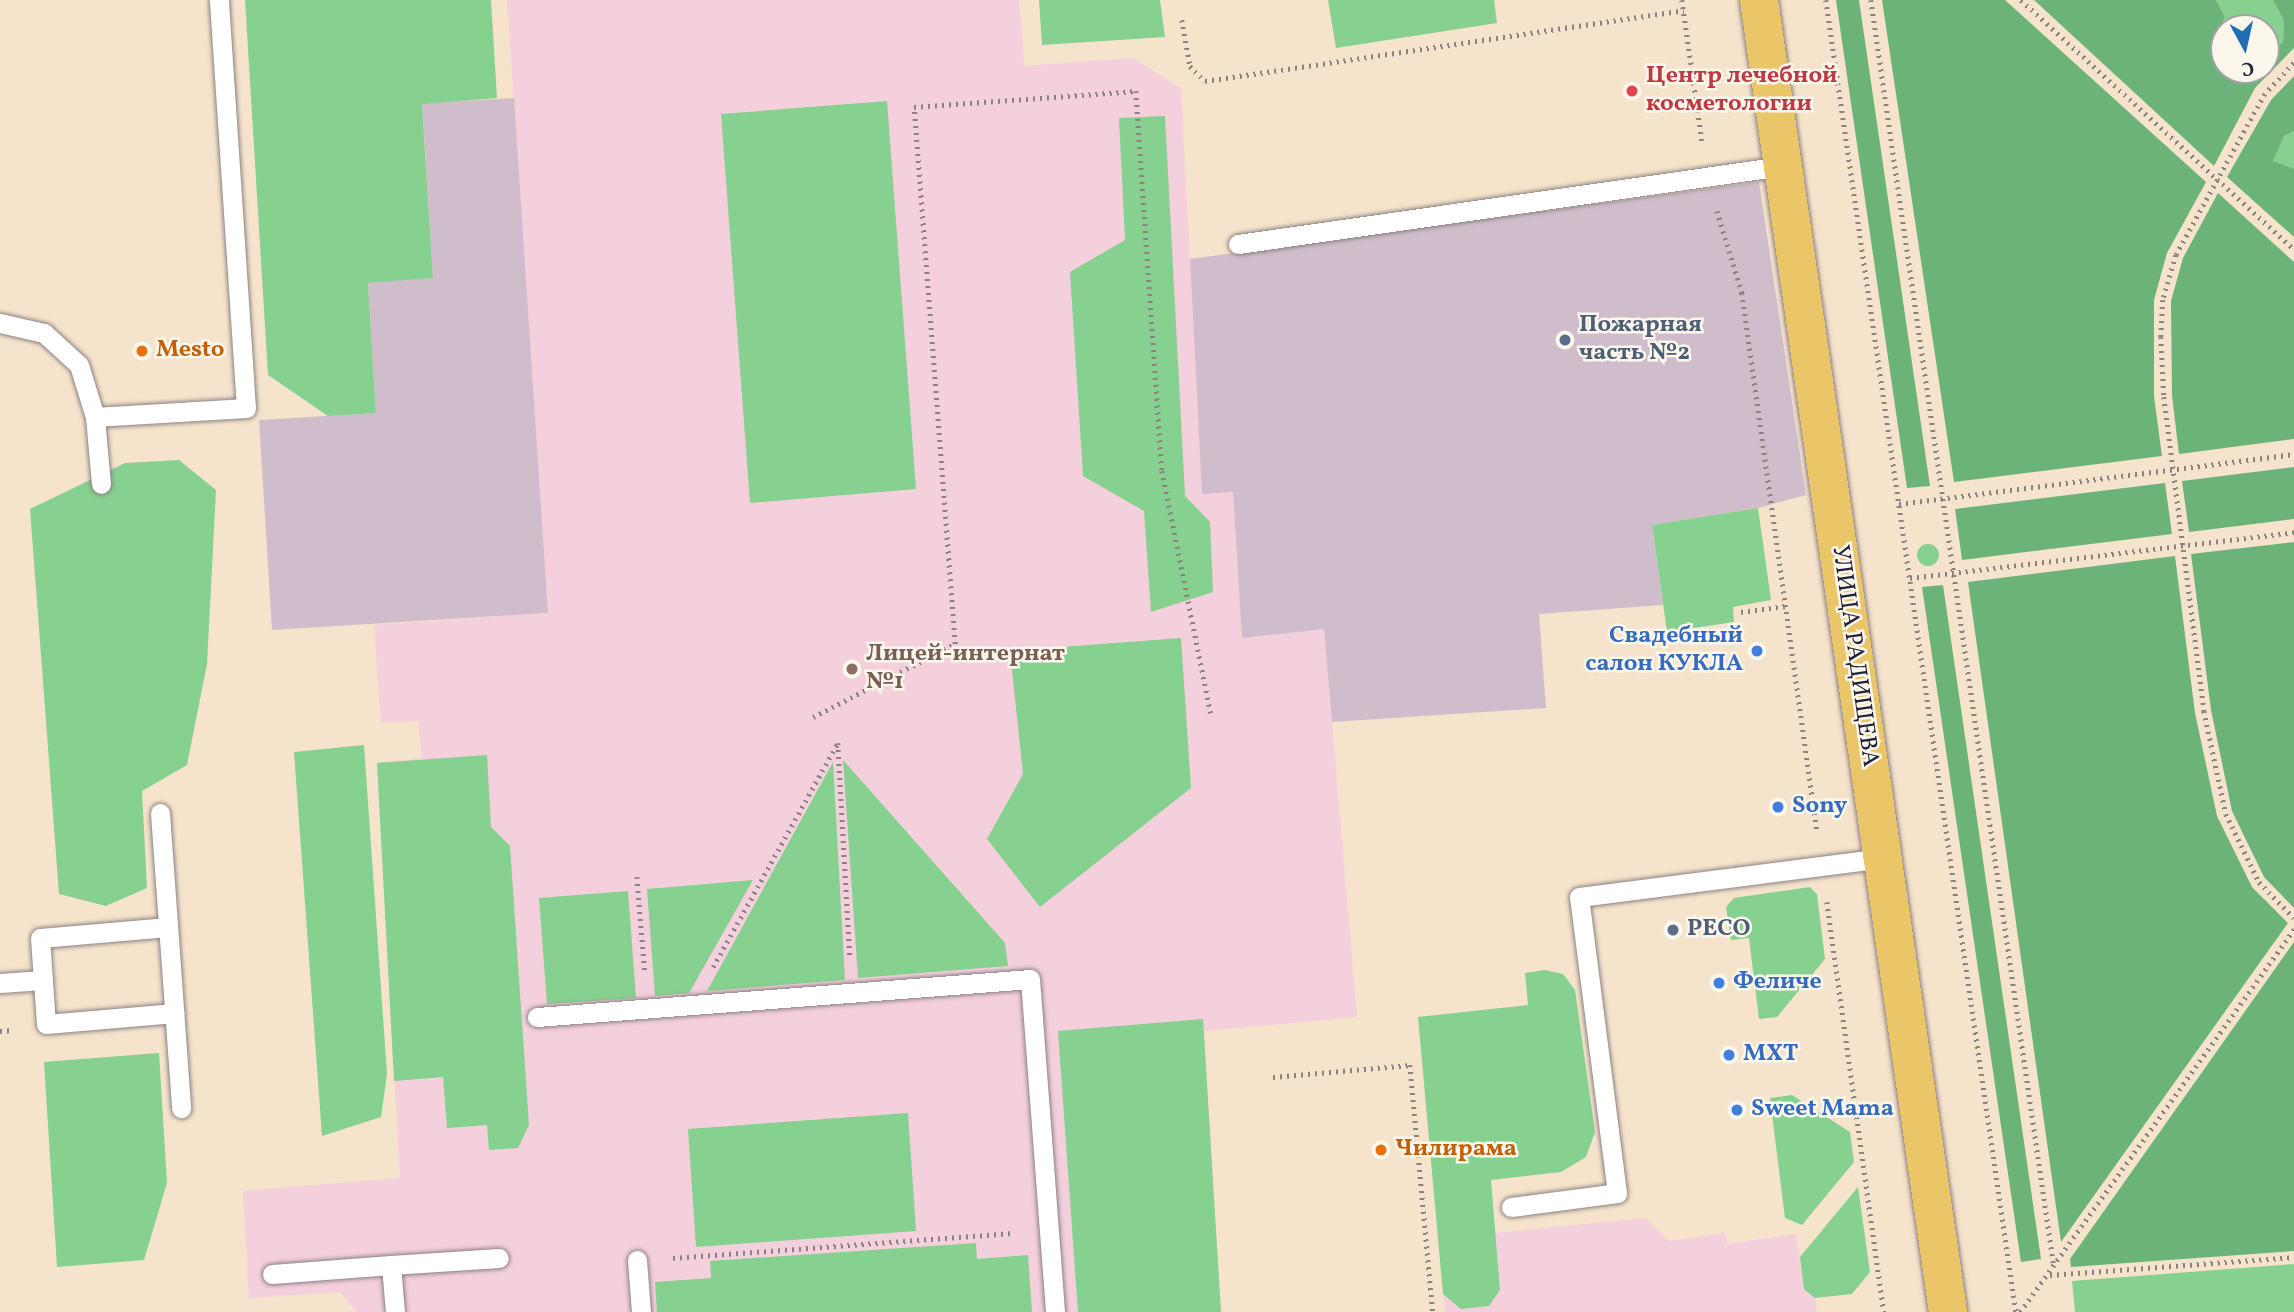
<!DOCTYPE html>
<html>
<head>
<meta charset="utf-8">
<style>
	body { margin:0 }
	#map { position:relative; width:2294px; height:1312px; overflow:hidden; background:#f6e3cb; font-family:Vollkorn,serif }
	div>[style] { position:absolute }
	.built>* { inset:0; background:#f4cfdc }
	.industrial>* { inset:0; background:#d0bdcc }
	.green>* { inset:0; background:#86d18f }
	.round { border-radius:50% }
	.forest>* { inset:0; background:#6cb37a }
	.path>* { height:4.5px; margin-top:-2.25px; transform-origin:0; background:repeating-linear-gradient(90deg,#8c8283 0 2px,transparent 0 7px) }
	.roads { filter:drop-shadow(0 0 2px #8c8283) drop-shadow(0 0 2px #8c8283) }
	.lane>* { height:19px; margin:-9.5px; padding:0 9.5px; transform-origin:9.5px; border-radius:9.5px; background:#fff }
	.primary>* { height:38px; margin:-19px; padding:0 19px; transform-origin:19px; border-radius:19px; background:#ebc669 }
	.dots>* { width:19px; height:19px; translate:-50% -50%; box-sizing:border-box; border:4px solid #fbf7ec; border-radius:50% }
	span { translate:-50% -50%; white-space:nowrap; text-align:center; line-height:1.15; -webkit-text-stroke:5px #fbf7ec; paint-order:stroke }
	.health-label { font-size:24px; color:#be3a42; font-weight:700 }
	.left { translate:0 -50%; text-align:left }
	.service-label { font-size:24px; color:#4e5e75; font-weight:700 }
	.food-label { font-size:24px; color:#c56008; font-weight:700 }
	.shop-label { font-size:24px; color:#366cbe; font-weight:700 }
	.right { translate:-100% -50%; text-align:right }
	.education-label { font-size:24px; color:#785e54; font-weight:700 }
	.street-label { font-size:24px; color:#22223b }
	.north { position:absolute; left:2210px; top:14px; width:70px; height:70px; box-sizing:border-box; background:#fbf7ec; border:2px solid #a4a2a5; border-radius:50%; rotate:172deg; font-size:19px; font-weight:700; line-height:28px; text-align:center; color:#22223b }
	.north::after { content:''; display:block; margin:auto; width:24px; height:32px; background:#1f6fb2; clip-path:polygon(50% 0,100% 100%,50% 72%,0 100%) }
</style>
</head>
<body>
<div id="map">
	<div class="built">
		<i style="clip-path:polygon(507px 0,1019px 0,1024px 66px,1133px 58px,1181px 88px,1202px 493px,1233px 492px,1242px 637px,1324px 629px,1357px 1017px,1204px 1031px,1221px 1312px,356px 1312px,340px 1292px,249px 1298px,243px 1191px,400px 1178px,377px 763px,422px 758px,418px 721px,381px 723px,374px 625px,548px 613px)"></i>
		<i style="clip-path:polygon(1646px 1218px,1669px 1241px,1725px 1233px,1727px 1244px,1796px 1234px,1804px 1288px,1815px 1298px,1817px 1312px,1445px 1312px,1443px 1294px,1461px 1309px,1500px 1290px,1495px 1233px)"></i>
	</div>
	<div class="industrial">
		<i style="clip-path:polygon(514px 98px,548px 613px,272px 630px,259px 420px,376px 413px,368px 282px,433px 278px,422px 103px)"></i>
		<i style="clip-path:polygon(1759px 182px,1806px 495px,1758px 508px,1652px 525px,1663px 605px,1539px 614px,1546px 708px,1332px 722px,1324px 629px,1242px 638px,1233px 492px,1202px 494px,1190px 259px)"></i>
	</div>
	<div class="green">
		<i style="clip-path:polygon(245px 0,491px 0,497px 98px,422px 104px,433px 278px,368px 283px,376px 413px,328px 416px,268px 375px)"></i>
		<i style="clip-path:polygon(1039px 0,1160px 0,1165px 37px,1042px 45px)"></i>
		<i style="clip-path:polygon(1328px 0,1494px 0,1497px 23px,1336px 48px)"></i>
		<i style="clip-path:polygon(2216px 0,2273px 0,2284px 21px,2283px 41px,2266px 60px,2266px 28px,2224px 28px,2224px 60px,2211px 45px,2225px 17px)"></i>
		<i style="clip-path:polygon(887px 101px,916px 489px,750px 503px,721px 114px)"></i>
		<i style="clip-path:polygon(1165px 116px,1185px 496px,1210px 522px,1213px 592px,1151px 612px,1144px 511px,1083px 476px,1070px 272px,1125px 240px,1119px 118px)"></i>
		<i style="clip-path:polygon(2294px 131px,2294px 169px,2292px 171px,2273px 161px,2284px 135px)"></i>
		<i style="clip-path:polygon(179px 460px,216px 490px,207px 664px,187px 765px,142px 791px,147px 888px,106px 906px,59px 894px,30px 509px,125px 463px)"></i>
		<i style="clip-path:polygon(1758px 508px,1771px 600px,1733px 607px,1734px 622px,1667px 632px,1652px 525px)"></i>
		<i class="round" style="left:1917px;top:544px;width:22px;height:22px"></i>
		<i style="clip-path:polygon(1181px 638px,1191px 788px,1040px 907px,987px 839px,1023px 774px,1010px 651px)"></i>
		<i style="clip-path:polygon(364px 745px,387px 1074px,381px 1117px,322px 1136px,294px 752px)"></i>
		<i style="clip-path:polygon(487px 755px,491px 827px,510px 846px,529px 1125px,518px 1148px,489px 1150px,487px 1125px,447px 1128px,443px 1077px,394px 1081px,377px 763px)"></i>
		<i style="clip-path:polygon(843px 760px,1005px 943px,1008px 966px,858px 978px)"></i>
		<i style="clip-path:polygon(833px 762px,845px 980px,707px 991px)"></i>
		<i style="clip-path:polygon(753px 880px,689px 993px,655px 996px,647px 889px)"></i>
		<i style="clip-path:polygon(1810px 887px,1817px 894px,1825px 959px,1777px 1017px,1759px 1019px,1749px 938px,1731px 940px,1726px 907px,1734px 898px)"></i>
		<i style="clip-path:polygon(628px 891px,636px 998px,547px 1004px,539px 898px)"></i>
		<i style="clip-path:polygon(1545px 970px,1563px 974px,1575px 990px,1595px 1132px,1586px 1157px,1561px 1172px,1491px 1180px,1500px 1290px,1489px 1306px,1461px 1309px,1443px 1294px,1418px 1017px,1528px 1005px,1525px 973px)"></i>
		<i style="clip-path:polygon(1203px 1019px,1221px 1312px,1078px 1312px,1058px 1031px)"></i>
		<i style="clip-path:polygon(159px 1053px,167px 1183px,144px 1260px,57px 1267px,44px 1062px)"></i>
		<i style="clip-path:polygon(1792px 1095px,1850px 1132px,1854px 1162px,1802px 1225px,1785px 1218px,1770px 1098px)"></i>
		<i style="clip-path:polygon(908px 1113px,916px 1231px,696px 1247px,688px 1129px)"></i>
		<i style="clip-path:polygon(1858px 1187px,1870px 1272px,1852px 1294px,1815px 1298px,1804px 1289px,1800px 1257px)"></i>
		<i style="clip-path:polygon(976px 1243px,977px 1259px,1028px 1255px,1032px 1312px,657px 1312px,655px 1282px,711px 1278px,710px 1261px)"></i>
		<i style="clip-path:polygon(2294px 1264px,2294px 1312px,2075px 1312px,2072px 1281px)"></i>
	</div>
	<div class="forest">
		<i style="clip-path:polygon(1836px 0,1859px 0,1930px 486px,1907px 488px)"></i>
		<i style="clip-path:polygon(1882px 0,2005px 0,2206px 182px,2167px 253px,2154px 300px,2154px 396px,2162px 456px,1954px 482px)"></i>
		<i style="clip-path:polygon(2034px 0,2216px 0,2225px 17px,2212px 45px,2224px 60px,2224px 70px,2233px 72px,2266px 70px,2266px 60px,2283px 41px,2284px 21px,2273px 0,2294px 0,2294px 48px,2255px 88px,2214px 166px)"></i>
		<i style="clip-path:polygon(2294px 76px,2294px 131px,2284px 136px,2273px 161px,2294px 169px,2294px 237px,2227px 177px,2271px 100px)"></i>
		<i style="clip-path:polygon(2218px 193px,2294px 262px,2294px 439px,2179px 454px,2172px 396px,2171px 301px,2183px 258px)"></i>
		<i style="clip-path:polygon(2294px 467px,2294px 519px,2189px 532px,2182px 481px)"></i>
		<i style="clip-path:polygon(2165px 483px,2172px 534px,1962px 560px,1955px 509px)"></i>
		<i style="clip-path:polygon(2294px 542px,2294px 908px,2264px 877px,2232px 811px,2211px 710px,2191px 554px)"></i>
		<i style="clip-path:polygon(2175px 556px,2195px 713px,2217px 816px,2252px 887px,2288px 923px,2061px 1242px,1968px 582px)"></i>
		<i style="clip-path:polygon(1943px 585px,2041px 1259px,2021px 1262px,1922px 587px)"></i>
		<i style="clip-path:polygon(2294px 942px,2294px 1251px,2071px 1267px,2070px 1259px)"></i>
	</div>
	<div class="path">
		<i style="left:1682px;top:0;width:142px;rotate:81.9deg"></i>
		<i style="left:1826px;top:0;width:1326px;rotate:81.76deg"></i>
		<i style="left:1871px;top:0;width:1280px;rotate:81.78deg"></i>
		<i style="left:2021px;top:0;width:369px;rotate:42.4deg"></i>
		<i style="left:1182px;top:20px;width:47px;rotate:80.1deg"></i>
		<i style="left:1190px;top:66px;width:21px;rotate:45deg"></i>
		<i style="left:1205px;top:81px;width:484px;rotate:-8.4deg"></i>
		<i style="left:2294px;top:63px;width:42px;rotate:133.1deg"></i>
		<i style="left:2265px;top:94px;width:184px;rotate:118.9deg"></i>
		<i style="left:2176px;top:255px;width:47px;rotate:106.1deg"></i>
		<i style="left:2163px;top:300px;width:37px;rotate:93deg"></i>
		<i style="left:2161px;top:337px;width:60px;rotate:87.1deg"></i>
		<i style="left:2164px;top:397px;width:317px;rotate:82.7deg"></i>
		<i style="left:2204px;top:711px;width:105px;rotate:77.9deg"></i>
		<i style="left:2226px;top:814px;width:76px;rotate:64.1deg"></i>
		<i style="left:2259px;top:882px;width:50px;rotate:45.8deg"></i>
		<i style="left:1717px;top:211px;width:86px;rotate:73deg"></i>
		<i style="left:1742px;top:293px;width:543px;rotate:82.06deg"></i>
		<i style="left:1899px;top:504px;width:398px;rotate:-7.2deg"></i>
		<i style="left:1910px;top:578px;width:387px;rotate:-6.8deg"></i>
		<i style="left:1741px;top:612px;width:45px;rotate:-7.6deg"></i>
		<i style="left:813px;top:717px;width:160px;rotate:-27.2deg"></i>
		<i style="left:955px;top:644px;width:539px;rotate:-94.37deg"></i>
		<i style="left:914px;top:107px;width:223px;rotate:-4.1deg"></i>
		<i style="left:1136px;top:91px;width:381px;rotate:86.1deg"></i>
		<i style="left:1162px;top:471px;width:247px;rotate:78.6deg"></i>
		<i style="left:838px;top:743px;width:215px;rotate:86.8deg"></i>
		<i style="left:637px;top:877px;width:96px;rotate:85.2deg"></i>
		<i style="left:1827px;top:902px;width:414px;rotate:82.1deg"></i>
		<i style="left:713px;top:967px;width:257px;rotate:-60.9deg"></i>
		<i style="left:0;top:1031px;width:13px;rotate:-4deg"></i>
		<i style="left:1273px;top:1077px;width:138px;rotate:-5deg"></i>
		<i style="left:1410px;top:1065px;width:248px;rotate:84.7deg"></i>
		<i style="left:673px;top:1258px;width:341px;rotate:-4.2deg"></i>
		<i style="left:2050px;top:1275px;width:245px;rotate:-4.2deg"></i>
		<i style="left:2020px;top:1312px;width:471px;rotate:-54.4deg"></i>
	</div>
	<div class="roads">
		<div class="lane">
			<i style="left:1238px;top:244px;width:550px;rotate:-8.16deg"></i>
			<i style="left:0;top:323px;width:45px;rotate:12.8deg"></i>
			<i style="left:44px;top:333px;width:47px;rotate:42.4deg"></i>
			<i style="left:79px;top:365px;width:54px;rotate:72.9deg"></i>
			<i style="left:95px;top:417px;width:67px;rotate:84.9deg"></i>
			<i style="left:95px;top:417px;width:151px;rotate:-3.4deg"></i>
			<i style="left:246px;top:408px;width:409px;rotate:-93.8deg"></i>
			<i style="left:160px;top:813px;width:296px;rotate:85.9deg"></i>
			<i style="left:168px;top:927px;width:128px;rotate:175.1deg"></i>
			<i style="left:40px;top:938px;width:86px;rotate:86deg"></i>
			<i style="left:46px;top:1024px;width:129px;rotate:-4.9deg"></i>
			<i style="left:0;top:983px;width:43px;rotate:-4deg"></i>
			<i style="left:537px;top:1017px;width:494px;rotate:-4.4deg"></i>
			<i style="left:1030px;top:979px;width:334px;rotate:85.7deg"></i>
			<i style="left:1511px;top:1207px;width:107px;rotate:-7.5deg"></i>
			<i style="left:1617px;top:1193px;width:298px;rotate:-97.3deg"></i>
			<i style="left:1579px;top:897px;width:305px;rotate:-7.3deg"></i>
			<i style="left:637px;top:1260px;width:52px;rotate:85.6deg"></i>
			<i style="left:272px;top:1274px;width:119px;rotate:-4.3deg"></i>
			<i style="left:395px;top:1312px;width:47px;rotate:-94.9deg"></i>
			<i style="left:391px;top:1265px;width:108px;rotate:-3.7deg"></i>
		</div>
		<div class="primary">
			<i style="left:1759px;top:0;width:1326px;rotate:81.8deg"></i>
		</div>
	</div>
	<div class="dots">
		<i style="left:1632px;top:91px;background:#e0444e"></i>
		<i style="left:1565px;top:340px;background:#5c6f8a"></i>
		<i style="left:142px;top:351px;background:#e8710a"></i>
		<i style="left:1757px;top:651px;background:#3f7fe0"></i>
		<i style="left:852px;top:669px;background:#8d6e63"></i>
		<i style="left:1778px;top:807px;background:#3f7fe0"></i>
		<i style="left:1673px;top:930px;background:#5c6f8a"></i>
		<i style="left:1719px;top:983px;background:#3f7fe0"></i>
		<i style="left:1729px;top:1055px;background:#3f7fe0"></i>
		<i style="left:1737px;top:1110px;background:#3f7fe0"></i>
		<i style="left:1381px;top:1150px;background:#e8710a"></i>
	</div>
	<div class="health-label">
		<span class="left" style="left:1646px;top:91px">Центр лечебной<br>косметологии</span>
	</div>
	<div class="service-label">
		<span class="left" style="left:1579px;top:340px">Пожарная<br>часть №2</span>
		<span class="left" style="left:1687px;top:930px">РЕСО</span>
	</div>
	<div class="food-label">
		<span class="left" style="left:156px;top:351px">Mesto</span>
		<span class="left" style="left:1395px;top:1150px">Чилирама</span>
	</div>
	<div class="shop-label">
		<span class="right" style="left:1743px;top:651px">Свадебный<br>салон КУКЛА</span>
		<span class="left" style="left:1792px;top:807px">Sony</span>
		<span class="left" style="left:1733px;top:983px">Феличе</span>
		<span class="left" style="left:1743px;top:1055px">MXT</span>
		<span class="left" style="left:1751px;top:1110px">Sweet Mama</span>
	</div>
	<div class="education-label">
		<span class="left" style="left:866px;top:669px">Лицей-интернат<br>№1</span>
	</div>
	<div class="street-label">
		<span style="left:1854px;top:656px;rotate:82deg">УЛИЦА РАДИЩЕВА</span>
	</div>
	<div class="north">С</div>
</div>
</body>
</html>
